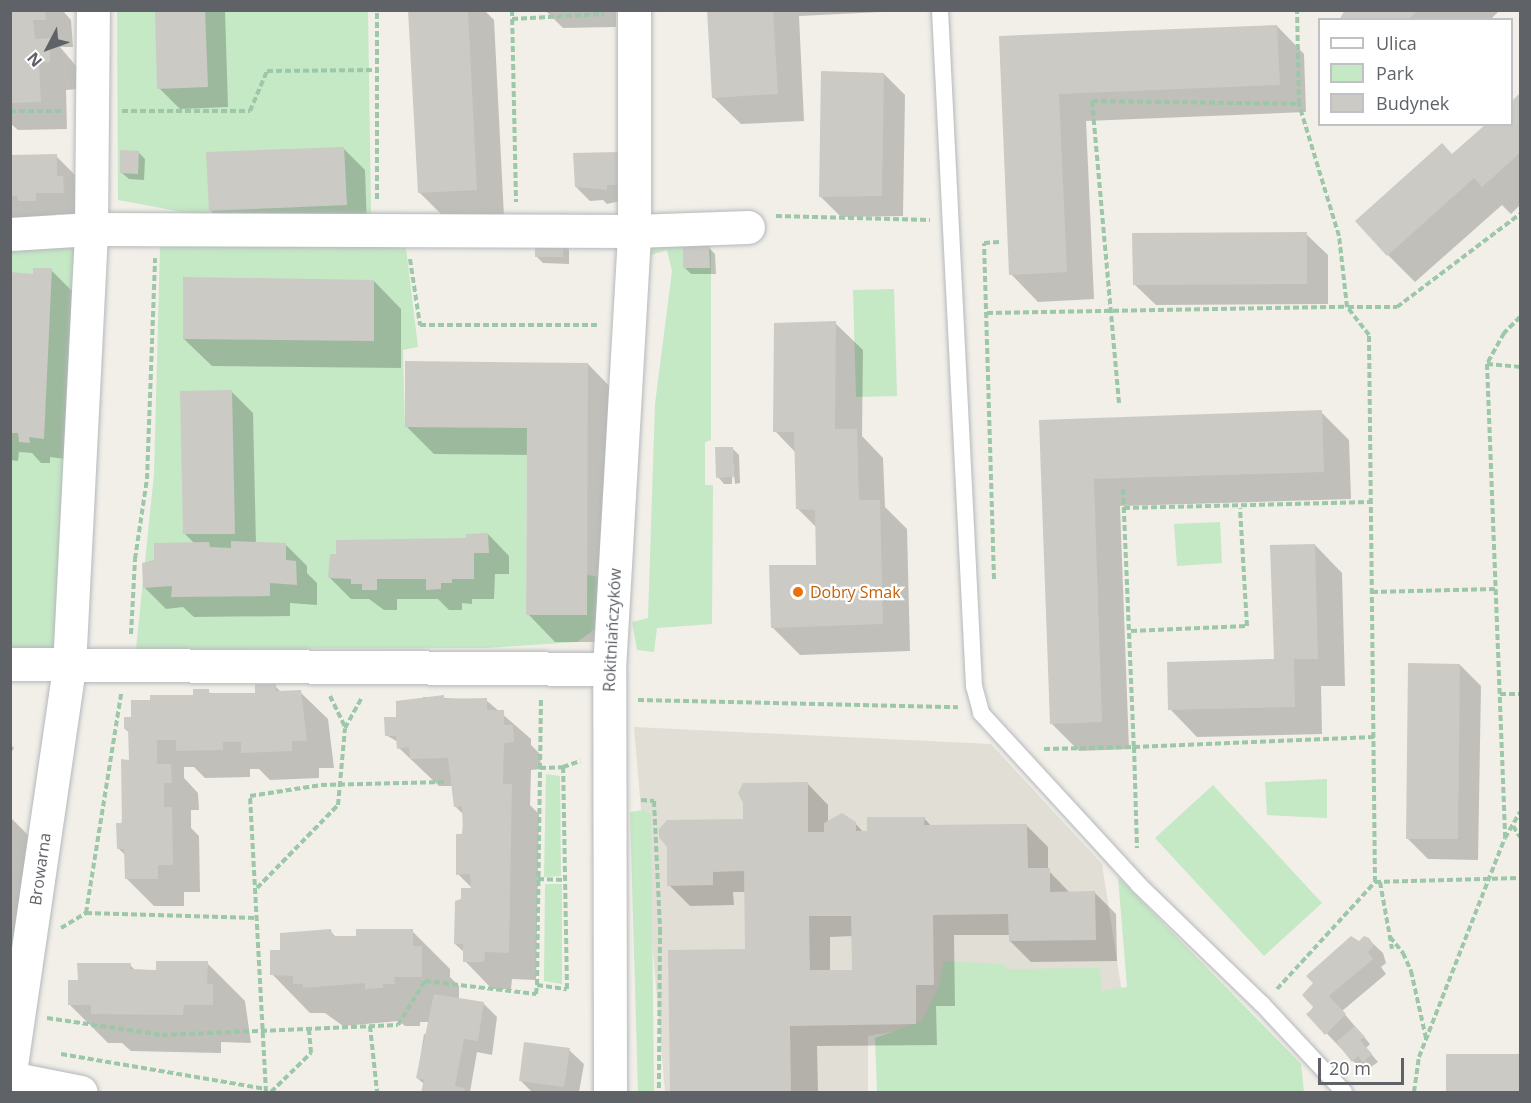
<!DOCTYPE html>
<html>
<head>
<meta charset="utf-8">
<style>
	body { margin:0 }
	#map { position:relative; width:1531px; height:1103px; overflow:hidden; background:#f1efe8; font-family:"Open Sans",sans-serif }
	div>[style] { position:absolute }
	.education>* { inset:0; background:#e1ded6 }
	.green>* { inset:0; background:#c5e8c5 }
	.shadow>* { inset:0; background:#0003 }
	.building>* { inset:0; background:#cccac5 }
	.path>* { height:4px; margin-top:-2px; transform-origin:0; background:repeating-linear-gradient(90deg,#9cc7a9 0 6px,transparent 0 9px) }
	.roads { filter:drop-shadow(0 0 2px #b5b8bc) drop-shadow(0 0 2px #b5b8bc) }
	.service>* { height:16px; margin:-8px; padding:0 8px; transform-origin:8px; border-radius:8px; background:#fff }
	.minor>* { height:33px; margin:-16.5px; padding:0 16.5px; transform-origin:16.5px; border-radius:16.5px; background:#fff }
	.dots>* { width:16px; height:16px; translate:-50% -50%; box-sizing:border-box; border:3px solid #fff; border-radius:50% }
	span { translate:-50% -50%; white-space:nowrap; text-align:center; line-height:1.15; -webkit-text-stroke:4.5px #fff; paint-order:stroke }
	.food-label { font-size:16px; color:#c56008 }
	.left { translate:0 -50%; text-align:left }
	.street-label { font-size:16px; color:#5f6368 }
	.frame { position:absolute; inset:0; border:12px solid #5f6368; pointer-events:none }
	.legend { position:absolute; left:1318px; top:18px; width:195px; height:108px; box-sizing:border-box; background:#fff; border:2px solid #bfc1c3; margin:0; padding:8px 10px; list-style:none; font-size:18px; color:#5f6368 }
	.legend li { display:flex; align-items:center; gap:12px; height:30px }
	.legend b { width:30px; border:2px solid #bfc1c3 }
	.north { position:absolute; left:18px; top:18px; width:60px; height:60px; -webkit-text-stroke:4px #fff; paint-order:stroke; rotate:229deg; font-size:16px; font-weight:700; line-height:24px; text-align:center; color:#5f6368 }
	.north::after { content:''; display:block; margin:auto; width:21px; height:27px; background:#5f6368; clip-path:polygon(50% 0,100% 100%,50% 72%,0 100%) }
	.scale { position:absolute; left:1318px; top:1058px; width:86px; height:27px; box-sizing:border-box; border:3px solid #5f6368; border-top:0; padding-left:8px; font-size:18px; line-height:21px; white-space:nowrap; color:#5f6368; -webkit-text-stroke:4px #fff; paint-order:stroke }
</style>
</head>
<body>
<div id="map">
	<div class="education">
		<i style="clip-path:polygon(634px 727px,991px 744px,1102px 864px,1127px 1025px,924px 1026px,868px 1036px,868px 1092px,665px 1092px)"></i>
	</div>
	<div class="green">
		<i style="clip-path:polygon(117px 11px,368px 11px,371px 213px,204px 216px,118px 200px)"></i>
		<i style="clip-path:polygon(91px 229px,69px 667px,11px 664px,11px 234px)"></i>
		<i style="clip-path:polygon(711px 234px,711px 440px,705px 442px,705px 485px,713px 485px,712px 624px,657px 628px,654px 652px,637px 650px,632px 622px,648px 618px,655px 404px,672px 271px,667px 250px,651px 255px,652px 244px)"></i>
		<i style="clip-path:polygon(319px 242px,406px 248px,418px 347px,403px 350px,405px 427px,527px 428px,526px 615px,587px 615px,587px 575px,602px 577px,601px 625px,577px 642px,486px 648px,136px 649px,154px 474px,160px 247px)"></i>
		<i style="clip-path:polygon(894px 289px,897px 396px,856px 397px,853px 290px)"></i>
		<i style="clip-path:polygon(1220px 522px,1222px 563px,1177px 566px,1174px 524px)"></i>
		<i style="clip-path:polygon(546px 774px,560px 776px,561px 876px,544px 877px)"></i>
		<i style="clip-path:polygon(1327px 779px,1327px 818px,1267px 815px,1265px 782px)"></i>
		<i style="clip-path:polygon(1213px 785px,1322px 903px,1264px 956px,1155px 838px)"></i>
		<i style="clip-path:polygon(643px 810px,651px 814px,654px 1092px,638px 1092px,630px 812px)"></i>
		<i style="clip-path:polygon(1118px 877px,1301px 1064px,1304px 1092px,877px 1092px,875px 1038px,922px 1021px,938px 988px,944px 961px,1004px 964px,1006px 969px,1100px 968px,1102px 991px,1127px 987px)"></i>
		<i style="clip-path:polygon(545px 884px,562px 884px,562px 984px,544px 981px)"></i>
	</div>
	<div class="shadow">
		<i style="clip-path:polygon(10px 10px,62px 10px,71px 20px,73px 47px,60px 47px,77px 67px,77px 89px,66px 90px,67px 129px,18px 130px,10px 123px)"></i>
		<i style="clip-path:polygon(156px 10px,225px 10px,228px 107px,180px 109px,159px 88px)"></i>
		<i style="clip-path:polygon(410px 10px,484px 10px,494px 20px,504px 217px,447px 220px,419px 192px)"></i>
		<i style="clip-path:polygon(545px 10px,616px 10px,616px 27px,563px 28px)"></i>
		<i style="clip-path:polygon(709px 10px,902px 10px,902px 11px,799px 16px,804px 121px,741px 124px,713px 97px)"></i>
		<i style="clip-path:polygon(1348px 10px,1500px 10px,1490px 20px,1341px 20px)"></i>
		<i style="clip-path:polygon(1277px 26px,1304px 54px,1306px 112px,1086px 121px,1094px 299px,1038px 302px,1011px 274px,1000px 37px)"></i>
		<i style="clip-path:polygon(884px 74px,905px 95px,903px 216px,841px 217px,820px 196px)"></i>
		<i style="clip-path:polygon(1520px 95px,1520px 205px,1511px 214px,1502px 205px,1415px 282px,1388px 255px,1453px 156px,1512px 124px,1512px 103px)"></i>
		<i style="clip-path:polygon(344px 149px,365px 170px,367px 226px,231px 231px,210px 210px)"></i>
		<i style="clip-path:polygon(138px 152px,145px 159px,144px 180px,129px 179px,122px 173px)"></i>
		<i style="clip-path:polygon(619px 153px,634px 198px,607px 204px,603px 200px,590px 201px,576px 187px)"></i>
		<i style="clip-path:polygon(10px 156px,56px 156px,77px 177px,84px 214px,56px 214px,56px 222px,40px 221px,34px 215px,34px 223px,10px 220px)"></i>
		<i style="clip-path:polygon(1306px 234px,1328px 255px,1328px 304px,1156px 305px,1134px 284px)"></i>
		<i style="clip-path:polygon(562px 242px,569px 249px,569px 264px,543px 263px,536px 256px)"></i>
		<i style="clip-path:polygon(709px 248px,715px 254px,716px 274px,691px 274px,685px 268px)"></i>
		<i style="clip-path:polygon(51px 270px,72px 291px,65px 459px,50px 457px,50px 463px,41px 463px,32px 453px,19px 452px,18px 461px,10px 460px,10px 274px,34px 276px)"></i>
		<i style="clip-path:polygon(374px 281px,401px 309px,401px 368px,212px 366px,184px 339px)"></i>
		<i style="clip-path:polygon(835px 323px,863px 350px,862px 436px,883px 458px,885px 507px,907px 529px,910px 651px,800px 655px,772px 627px,818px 567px,817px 528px,798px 509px,796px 453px,775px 431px)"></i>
		<i style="clip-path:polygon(588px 364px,615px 392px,614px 642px,555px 642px,528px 614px,529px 455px,434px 454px,407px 427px)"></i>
		<i style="clip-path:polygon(232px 392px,253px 413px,256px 544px,286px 545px,307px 566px,307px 573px,317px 583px,317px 605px,290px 603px,290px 616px,194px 617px,183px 607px,166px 609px,144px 587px,155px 561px,195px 544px,185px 534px)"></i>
		<i style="clip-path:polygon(1321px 412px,1349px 440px,1351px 499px,1120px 506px,1129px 749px,1079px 751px,1051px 723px,1041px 421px)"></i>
		<i style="clip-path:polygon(732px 448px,739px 455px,740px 483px,735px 484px,732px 453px,732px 484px,724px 484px,718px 477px)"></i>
		<i style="clip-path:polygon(488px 534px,509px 556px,509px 574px,495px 574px,494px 599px,472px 599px,472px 604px,462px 603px,462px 610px,449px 610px,438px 599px,397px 599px,397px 610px,384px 610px,369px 599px,351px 599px,330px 578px)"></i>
		<i style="clip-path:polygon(1315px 545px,1342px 573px,1345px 686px,1321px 686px,1322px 734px,1197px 737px,1170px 709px,1275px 661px)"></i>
		<i style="clip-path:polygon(1460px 665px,1481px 686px,1478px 860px,1428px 859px,1407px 838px)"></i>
		<i style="clip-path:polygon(275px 686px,281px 692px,300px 692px,328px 719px,334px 768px,319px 768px,319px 778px,270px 780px,259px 769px,250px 769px,250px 777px,205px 778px,194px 767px,184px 767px,184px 778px,198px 793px,199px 810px,191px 810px,191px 828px,199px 836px,200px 892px,184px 892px,184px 906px,154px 906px,126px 878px,126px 856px,118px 848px,130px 761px,130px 733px,125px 729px,208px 691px,212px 695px,257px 694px)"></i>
		<i style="clip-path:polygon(423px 697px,486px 700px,531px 739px,531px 745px,540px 754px,541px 769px,531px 770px,530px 805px,539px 814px,536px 980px,512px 979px,511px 989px,492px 989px,465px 961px,465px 953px,455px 944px,463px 900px,474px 890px,458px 874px,464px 815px,455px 806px,453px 786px,439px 786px,399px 748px,398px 742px,386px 735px,395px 718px,423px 702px)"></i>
		<i style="clip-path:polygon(10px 744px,14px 748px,10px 755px)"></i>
		<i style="clip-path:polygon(evenodd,807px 783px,828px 805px,828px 822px,855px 823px,864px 833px,924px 818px,932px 827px,1027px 826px,1048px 847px,1048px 870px,1070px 893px,1095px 893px,1116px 914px,1117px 961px,1031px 962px,1010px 941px,1010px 935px,954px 935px,955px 1006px,936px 1006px,937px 1045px,817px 1046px,818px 1092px,672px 1092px,670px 951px,746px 950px,746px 892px,733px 892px,734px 905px,690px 906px,669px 885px,745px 820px,807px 783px,853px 936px,853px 971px,830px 972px,830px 937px,853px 936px)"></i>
		<i style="clip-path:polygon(10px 817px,38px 845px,10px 1004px)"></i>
		<i style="clip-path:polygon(330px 931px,337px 938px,412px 931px,450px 969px,450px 977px,459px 986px,459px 999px,483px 1003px,497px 1017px,492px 1055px,477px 1052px,470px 1092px,423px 1092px,424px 1084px,417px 1078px,424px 1034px,429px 1036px,431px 1022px,420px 1022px,420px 1026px,405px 1026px,399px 1021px,343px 1026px,325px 1013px,310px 1013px,272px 974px,282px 952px)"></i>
		<i style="clip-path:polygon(1368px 939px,1383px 953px,1386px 963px,1381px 967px,1386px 974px,1342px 1011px,1370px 1044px,1366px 1048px,1378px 1062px,1371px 1067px,1366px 1062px,1359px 1067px,1308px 1014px,1360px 943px)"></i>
		<i style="clip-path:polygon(207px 963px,245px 1001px,251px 1043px,221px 1042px,221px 1053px,131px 1051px,122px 1043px,108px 1043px,69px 1004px,80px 982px,130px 965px,136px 971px,157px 971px)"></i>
		<i style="clip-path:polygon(569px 1050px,584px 1064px,579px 1092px,513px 1092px,532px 1092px,520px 1080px)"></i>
		<i style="clip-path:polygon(1520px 1055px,1520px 1092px,1448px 1092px,1448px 1056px)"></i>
	</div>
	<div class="building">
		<i style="clip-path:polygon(10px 10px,45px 10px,46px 20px,33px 20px,35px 39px,50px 38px,50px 62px,39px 63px,41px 102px,10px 103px)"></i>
		<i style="clip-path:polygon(155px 10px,205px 10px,208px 87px,157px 89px)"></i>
		<i style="clip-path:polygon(408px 10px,468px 10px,477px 190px,418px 193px)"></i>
		<i style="clip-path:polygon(707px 10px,773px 10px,778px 94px,712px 98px)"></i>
		<i style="clip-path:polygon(1345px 10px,1418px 10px,1408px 20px,1339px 20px)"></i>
		<i style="clip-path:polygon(1277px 25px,1280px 85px,1059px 94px,1067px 272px,1009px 275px,999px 36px)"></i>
		<i style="clip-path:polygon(821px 71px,884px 73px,882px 196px,819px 197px)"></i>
		<i style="clip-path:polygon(1520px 93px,1520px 153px,1482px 187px,1474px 178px,1387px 256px,1355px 221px,1442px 143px,1452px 154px,1486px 124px,1512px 124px,1512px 101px)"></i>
		<i style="clip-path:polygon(344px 147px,347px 205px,209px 211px,206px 152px)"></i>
		<i style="clip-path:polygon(120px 150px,139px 151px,138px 174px,120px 173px)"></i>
		<i style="clip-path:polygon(619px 152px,621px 185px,607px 185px,607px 190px,575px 187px,573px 153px)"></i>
		<i style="clip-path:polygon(57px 154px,57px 176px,63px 176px,64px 193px,36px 193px,36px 201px,18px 201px,17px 196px,13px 196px,10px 202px,10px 155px)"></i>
		<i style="clip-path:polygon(1307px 232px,1307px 284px,1133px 285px,1132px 233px)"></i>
		<i style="clip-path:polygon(535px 241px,563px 241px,563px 257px,535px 257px)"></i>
		<i style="clip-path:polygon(709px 246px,710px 268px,683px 268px,683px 247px)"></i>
		<i style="clip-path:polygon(33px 268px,52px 268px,44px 439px,29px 437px,30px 443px,19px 442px,18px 433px,10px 433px,10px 272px,33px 274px)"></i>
		<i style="clip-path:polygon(183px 277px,374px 280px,374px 341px,183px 339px)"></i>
		<i style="clip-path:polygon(836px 321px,835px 429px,857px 429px,859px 500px,880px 500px,883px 624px,771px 628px,769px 565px,816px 565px,815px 510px,796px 509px,794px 432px,773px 432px,774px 323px)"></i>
		<i style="clip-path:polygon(405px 361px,588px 363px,587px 615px,526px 615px,527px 428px,405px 427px)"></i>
		<i style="clip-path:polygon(232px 390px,235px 534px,183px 534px,180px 391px)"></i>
		<i style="clip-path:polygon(1322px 410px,1324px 472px,1094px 479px,1102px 722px,1050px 724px,1039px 420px)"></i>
		<i style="clip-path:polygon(715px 447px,733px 447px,734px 477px,716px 478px)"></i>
		<i style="clip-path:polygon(488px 533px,489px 553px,474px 553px,474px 579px,452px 579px,452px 583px,441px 583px,441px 589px,426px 590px,426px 579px,377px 579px,377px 590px,362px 590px,362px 584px,351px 584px,351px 579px,328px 578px,330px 554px,336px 554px,336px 540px,466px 538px,466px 534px)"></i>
		<i style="clip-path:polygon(231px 541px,286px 543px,286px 560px,296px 561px,297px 585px,270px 583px,270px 596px,171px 597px,172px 586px,143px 588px,142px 563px,154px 560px,154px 543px,209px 542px,210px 547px,231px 548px)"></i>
		<i style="clip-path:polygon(1315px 544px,1318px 659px,1294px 659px,1295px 707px,1168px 710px,1167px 662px,1274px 659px,1270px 545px)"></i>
		<i style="clip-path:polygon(1408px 663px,1460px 664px,1458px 839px,1406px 839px)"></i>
		<i style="clip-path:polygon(255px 684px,276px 684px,276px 691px,301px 690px,307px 741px,292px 741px,292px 751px,241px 753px,241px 742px,223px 742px,223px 750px,176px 751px,176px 740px,157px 740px,157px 764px,171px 764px,172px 783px,164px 783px,164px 807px,172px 807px,173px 865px,158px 865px,158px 879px,125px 879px,124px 849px,117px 849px,116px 823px,122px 823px,121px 759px,129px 760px,128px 729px,124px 729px,124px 717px,131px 717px,131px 700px,150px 700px,150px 695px,193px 695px,193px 689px,209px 689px,209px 693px,255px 693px)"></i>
		<i style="clip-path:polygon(444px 695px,444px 699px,487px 698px,487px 710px,504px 710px,504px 725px,513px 725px,514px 742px,504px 743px,503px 784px,512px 784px,509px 953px,485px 952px,484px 962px,463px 962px,463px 944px,454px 944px,455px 901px,461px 899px,461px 888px,471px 888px,470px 874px,456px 875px,456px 834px,463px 834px,462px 806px,454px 807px,448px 758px,410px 759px,409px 747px,397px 749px,396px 736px,385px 736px,384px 717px,396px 717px,396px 701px)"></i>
		<i style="clip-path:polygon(evenodd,808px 782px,808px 832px,824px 832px,824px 823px,842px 813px,856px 822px,856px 831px,867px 831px,867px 817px,925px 817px,924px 825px,1027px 824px,1028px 868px,1050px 868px,1050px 892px,1095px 891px,1096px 940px,1009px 941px,1008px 914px,933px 915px,934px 985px,916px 985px,916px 1024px,790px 1026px,791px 1092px,670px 1092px,668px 950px,745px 949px,744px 871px,713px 872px,713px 885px,667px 886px,667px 847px,659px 837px,659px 829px,667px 820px,743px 819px,743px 803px,738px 793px,743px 783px,808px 782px,809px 916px,851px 916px,852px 970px,810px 970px,809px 916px)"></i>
		<i style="clip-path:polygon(331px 929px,333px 936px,356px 936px,356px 929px,413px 929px,413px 946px,422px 946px,422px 977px,394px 977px,395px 984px,383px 984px,383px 988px,365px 989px,365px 983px,303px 988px,303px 984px,293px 984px,293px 976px,270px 975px,270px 950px,280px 950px,280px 933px)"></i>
		<i style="clip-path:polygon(1351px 936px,1359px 941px,1364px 936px,1369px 938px,1374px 945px,1368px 952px,1373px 959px,1329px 996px,1346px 1014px,1325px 1035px,1306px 1014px,1314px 1008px,1302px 995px,1313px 983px,1306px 976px)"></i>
		<i style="clip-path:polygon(156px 961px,208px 961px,207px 984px,213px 984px,213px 1005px,184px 1005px,183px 1015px,91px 1014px,91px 1005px,68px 1005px,68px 980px,78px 980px,77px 963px,131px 963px,130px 969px,156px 970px)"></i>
		<i style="clip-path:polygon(434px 994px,484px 1002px,478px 1041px,464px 1039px,455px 1086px,465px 1088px,464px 1092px,421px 1092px,424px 1080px,416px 1078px)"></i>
		<i style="clip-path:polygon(1355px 1026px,1365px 1037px,1360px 1040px,1372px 1054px,1363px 1062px,1358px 1056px,1352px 1062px,1336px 1042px)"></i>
		<i style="clip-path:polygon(524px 1042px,570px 1048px,564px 1087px,519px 1081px)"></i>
		<i style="clip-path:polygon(1446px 1054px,1520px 1054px,1520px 1092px,1446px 1092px)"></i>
	</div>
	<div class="path">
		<i style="left:512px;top:10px;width:192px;rotate:88.8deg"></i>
		<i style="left:512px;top:19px;width:92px;rotate:-3.1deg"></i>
		<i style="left:10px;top:111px;width:54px"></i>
		<i style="left:122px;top:111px;width:128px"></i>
		<i style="left:250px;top:111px;width:43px;rotate:-67deg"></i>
		<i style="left:267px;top:71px;width:110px;rotate:-0.5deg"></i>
		<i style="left:377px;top:199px;width:189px;rotate:-90deg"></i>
		<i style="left:776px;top:216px;width:154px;rotate:1.5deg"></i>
		<i style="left:410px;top:259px;width:67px;rotate:81.4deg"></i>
		<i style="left:420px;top:325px;width:178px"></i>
		<i style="left:1348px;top:307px;width:49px"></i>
		<i style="left:1397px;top:307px;width:154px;rotate:-37.1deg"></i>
		<i style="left:987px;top:313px;width:360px;rotate:-1deg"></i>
		<i style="left:1347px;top:307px;width:71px;rotate:-96.4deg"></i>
		<i style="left:1339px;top:236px;width:138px;rotate:-106.9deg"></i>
		<i style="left:1520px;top:317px;width:23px;rotate:135deg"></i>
		<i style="left:1504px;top:333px;width:35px;rotate:119deg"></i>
		<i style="left:1487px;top:364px;width:474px;rotate:87.8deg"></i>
		<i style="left:1505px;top:838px;width:30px;rotate:-60deg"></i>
		<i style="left:1487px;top:364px;width:33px;rotate:5deg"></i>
		<i style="left:1119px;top:403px;width:303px;rotate:-95.1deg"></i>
		<i style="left:1092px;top:101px;width:207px;rotate:0.8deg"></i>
		<i style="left:1299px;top:104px;width:94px;rotate:-91.2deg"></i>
		<i style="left:1123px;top:489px;width:258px;rotate:87.6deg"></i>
		<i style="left:1134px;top:747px;width:240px;rotate:-2.4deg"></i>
		<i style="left:1124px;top:508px;width:247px;rotate:-1.4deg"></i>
		<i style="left:994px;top:579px;width:336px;rotate:-91.7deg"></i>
		<i style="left:984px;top:243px;width:15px;rotate:-4deg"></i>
		<i style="left:1372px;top:592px;width:123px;rotate:-1.4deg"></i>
		<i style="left:1131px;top:631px;width:116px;rotate:-2.5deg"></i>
		<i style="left:1247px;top:626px;width:118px;rotate:-93.4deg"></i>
		<i style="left:131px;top:634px;width:75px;rotate:-86.9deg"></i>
		<i style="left:135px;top:559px;width:81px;rotate:-81.5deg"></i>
		<i style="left:147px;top:479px;width:221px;rotate:-87.9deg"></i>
		<i style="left:1500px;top:694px;width:20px"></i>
		<i style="left:330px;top:696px;width:34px;rotate:64deg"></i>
		<i style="left:638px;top:700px;width:320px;rotate:1.3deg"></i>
		<i style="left:1044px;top:749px;width:90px;rotate:-1.3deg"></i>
		<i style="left:1134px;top:747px;width:101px;rotate:88.3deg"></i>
		<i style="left:540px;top:768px;width:23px;rotate:-2deg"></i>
		<i style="left:563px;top:767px;width:18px;rotate:-19deg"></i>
		<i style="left:641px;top:800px;width:13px;rotate:4deg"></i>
		<i style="left:654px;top:801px;width:128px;rotate:87.3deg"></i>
		<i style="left:660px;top:929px;width:163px;rotate:90.4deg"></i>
		<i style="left:1513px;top:826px;width:13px;rotate:58deg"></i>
		<i style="left:538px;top:879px;width:27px;rotate:2deg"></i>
		<i style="left:1375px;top:882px;width:145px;rotate:-1.6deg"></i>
		<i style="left:1380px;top:882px;width:68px;rotate:79.8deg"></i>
		<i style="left:257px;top:888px;width:116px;rotate:-45.7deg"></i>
		<i style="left:338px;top:805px;width:77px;rotate:-84.8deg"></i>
		<i style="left:345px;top:728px;width:35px;rotate:-61deg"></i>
		<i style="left:86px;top:913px;width:172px;rotate:1.7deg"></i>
		<i style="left:61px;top:928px;width:29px;rotate:-31deg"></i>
		<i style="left:86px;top:913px;width:222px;rotate:-80.9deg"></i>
		<i style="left:1390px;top:937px;width:21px;rotate:51deg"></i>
		<i style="left:1403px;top:953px;width:20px;rotate:66deg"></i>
		<i style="left:1411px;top:971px;width:69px;rotate:77.4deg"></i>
		<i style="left:537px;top:985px;width:287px;rotate:-89.2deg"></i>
		<i style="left:1277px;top:989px;width:145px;rotate:-47.5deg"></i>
		<i style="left:1375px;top:882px;width:547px;rotate:-90.63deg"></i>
		<i style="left:1369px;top:335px;width:36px;rotate:-128deg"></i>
		<i style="left:47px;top:1018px;width:116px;rotate:8.4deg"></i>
		<i style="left:162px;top:1035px;width:236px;rotate:-2.4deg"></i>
		<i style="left:398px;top:1025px;width:52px;rotate:-58.5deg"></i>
		<i style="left:425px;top:981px;width:112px;rotate:6.7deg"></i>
		<i style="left:536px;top:994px;width:9px;rotate:-84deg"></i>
		<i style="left:537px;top:985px;width:30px;rotate:8deg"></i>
		<i style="left:567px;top:989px;width:222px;rotate:-91deg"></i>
		<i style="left:370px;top:1026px;width:66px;rotate:83.9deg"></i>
		<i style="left:61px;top:1054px;width:208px;rotate:9.7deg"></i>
		<i style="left:266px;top:1092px;width:296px;rotate:-93.1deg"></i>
		<i style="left:250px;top:796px;width:72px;rotate:-8.8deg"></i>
		<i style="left:321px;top:785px;width:123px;rotate:-1.4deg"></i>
		<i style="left:271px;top:1092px;width:56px;rotate:-44.3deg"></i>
		<i style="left:311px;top:1053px;width:24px;rotate:-95deg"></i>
		<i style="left:1414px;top:1092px;width:35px;rotate:-82deg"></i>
		<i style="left:1419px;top:1057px;width:235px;rotate:-68.6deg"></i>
	</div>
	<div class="roads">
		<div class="service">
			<i style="left:940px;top:10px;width:677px;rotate:87.12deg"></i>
			<i style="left:974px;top:686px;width:28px;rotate:75deg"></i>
			<i style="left:981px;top:713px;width:234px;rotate:47.4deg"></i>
			<i style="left:1139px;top:885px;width:171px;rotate:44.1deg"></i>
			<i style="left:1262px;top:1004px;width:120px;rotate:47deg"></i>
		</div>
		<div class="minor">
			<i style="left:10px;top:234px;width:81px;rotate:-3.5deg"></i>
			<i style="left:91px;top:229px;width:543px;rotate:0.21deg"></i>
			<i style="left:634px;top:231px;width:114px;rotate:-2deg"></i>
			<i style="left:10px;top:664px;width:599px;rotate:0.48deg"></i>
			<i style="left:10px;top:1072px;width:409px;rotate:-81.7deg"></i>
			<i style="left:69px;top:667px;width:439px;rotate:-87.1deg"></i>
			<i style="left:91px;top:229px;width:219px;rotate:-89.5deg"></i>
			<i style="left:10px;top:1078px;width:72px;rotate:11.2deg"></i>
			<i style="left:610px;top:1092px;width:423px;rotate:-90.1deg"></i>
			<i style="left:609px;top:669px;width:439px;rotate:-86.7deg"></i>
			<i style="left:634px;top:231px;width:221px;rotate:-90deg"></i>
		</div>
	</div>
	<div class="dots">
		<i style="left:798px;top:592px;background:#e8710a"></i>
	</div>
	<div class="food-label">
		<span class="left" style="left:810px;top:592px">Dobry Smak</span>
	</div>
	<div class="street-label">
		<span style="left:612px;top:630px;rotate:-87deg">Rokitniańczyków</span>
		<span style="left:40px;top:869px;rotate:-82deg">Browarna</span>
	</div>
	<div class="frame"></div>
	<ul class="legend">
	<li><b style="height:8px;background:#fff"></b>Ulica</li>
	<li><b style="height:16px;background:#c5e8c5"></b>Park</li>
	<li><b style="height:16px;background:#cccac5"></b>Budynek</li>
	</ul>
	<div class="north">N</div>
	<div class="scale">20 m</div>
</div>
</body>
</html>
